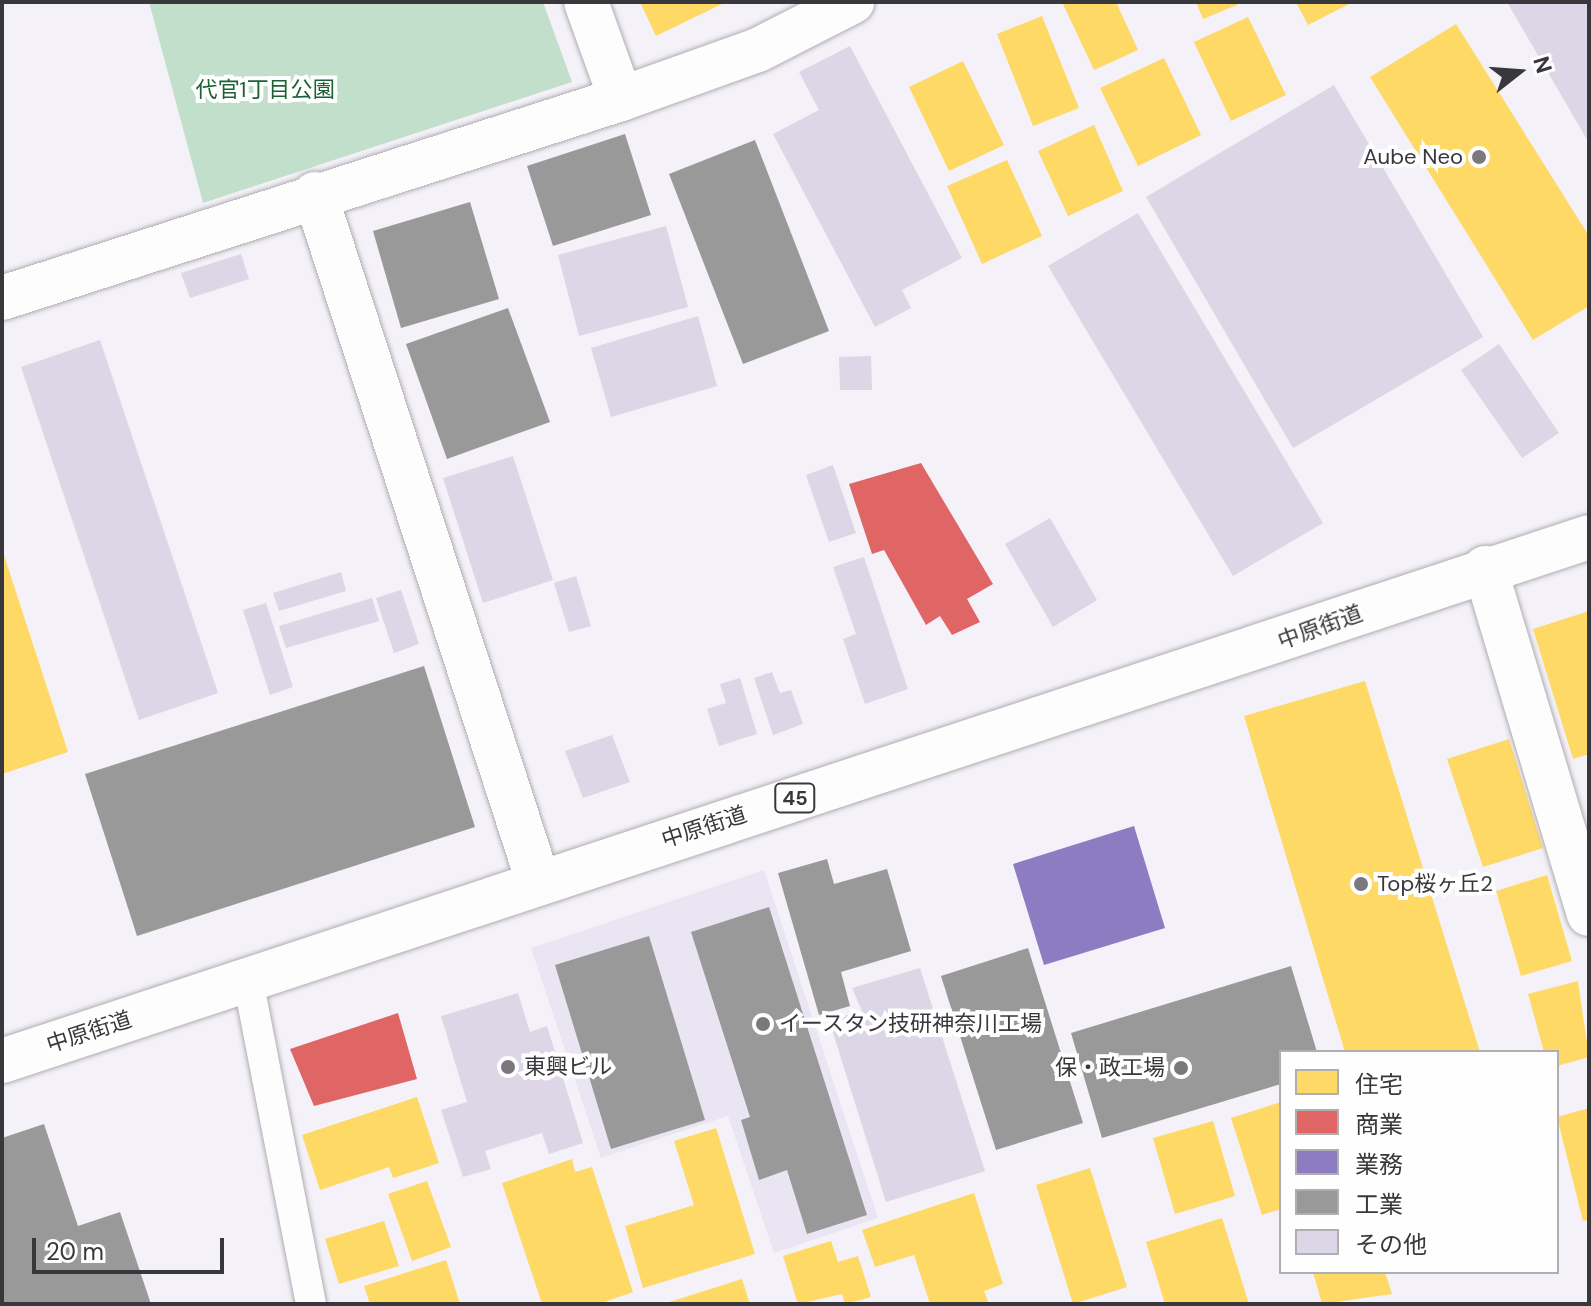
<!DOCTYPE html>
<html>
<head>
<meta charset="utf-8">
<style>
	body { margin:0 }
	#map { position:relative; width:1591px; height:1306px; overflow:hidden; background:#f4f1f8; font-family:"DM Sans","Noto Sans JP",sans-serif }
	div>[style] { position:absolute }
	.built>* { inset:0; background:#eae5f3 }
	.green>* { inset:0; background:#c1dfcb }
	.homes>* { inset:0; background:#ffd966 }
	.shops>* { inset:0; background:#e06666 }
	.offices>* { inset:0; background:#8e7cc3 }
	.industry>* { inset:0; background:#999 }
	.building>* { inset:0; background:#dcd6e6 }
	.roads { filter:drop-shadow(0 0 2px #afadb2) drop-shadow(0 0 2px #afadb2) }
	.lane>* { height:30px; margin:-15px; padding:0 15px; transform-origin:15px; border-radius:15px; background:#fdfdfe }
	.street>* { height:44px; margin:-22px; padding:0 22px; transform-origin:22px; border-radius:22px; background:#fdfdfe }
	.primary>* { height:44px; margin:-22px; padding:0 22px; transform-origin:22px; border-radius:22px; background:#fdfdfe }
	.dots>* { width:22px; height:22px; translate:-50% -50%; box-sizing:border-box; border:4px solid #fefefe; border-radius:50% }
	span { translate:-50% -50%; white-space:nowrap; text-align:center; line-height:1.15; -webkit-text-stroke:8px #fefefe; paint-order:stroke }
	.shield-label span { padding:2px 6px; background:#fefefe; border:2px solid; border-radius:6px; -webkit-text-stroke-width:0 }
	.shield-label { font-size:20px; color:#38373b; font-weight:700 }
	.park-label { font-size:22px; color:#1d6137 }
	.poi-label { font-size:22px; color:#38373b }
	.right { translate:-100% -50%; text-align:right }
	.left { translate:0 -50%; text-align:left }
	.street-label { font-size:22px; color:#38373b }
	.frame { position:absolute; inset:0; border:4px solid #38373b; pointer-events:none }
	.legend { position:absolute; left:1279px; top:1050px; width:280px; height:224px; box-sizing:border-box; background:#fefefe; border:2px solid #afaeb0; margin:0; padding:10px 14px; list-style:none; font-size:24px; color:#38373b }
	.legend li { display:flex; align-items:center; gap:16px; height:40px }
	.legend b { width:40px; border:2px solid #afaeb0 }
	.north { position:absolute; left:1479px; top:32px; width:80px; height:80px; -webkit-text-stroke:6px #fefefe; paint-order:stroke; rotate:73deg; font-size:22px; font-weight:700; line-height:32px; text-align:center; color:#38373b }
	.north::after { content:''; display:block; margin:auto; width:28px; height:36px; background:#38373b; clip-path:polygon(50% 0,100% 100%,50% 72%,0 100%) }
	.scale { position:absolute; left:32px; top:1238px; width:192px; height:36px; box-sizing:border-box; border:4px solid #38373b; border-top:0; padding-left:10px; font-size:24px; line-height:28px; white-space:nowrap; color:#38373b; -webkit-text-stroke:6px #fefefe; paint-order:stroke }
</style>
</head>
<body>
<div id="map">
	<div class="built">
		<i style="clip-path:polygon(764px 870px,878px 1218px,774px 1253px,728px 1116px,601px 1158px,531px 948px)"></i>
	</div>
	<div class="green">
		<i style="clip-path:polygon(149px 2px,543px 2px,572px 82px,203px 203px)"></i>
	</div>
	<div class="homes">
		<i style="clip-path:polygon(640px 2px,726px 2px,656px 36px)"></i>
		<i style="clip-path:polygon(1062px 2px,1116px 2px,1138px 50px,1094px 70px)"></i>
		<i style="clip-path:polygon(1196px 2px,1236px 2px,1237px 5px,1203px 19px)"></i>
		<i style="clip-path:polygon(1296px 2px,1353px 2px,1308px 25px)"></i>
		<i style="clip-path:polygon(1042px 16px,1079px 108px,1033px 126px,997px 34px)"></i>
		<i style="clip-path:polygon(1248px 17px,1286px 95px,1231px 121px,1194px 42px)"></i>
		<i style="clip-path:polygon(1456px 24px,1589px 236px,1589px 306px,1533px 340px,1370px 77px)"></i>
		<i style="clip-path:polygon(1164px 58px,1201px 135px,1138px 166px,1100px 88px)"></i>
		<i style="clip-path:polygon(963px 61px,1004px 145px,949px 171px,909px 87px)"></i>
		<i style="clip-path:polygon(1094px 125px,1123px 191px,1068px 216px,1038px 151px)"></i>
		<i style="clip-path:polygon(1007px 160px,1042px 236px,982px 264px,947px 186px)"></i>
		<i style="clip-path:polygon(2px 549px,68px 752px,2px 774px)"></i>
		<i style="clip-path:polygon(1589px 611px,1589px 754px,1573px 759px,1533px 629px)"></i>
		<i style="clip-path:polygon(1365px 681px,1480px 1052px,1345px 1052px,1244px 716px)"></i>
		<i style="clip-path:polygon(1509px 739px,1543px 848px,1483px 867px,1447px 759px)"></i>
		<i style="clip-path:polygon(1547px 875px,1572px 961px,1521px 976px,1496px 891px)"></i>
		<i style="clip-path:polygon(1578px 981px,1589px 1057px,1557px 1066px,1557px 1052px,1544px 1052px,1528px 994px)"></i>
		<i style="clip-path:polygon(417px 1097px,439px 1163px,393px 1178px,389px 1167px,320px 1190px,302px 1135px)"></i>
		<i style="clip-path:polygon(1281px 1102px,1281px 1209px,1262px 1215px,1231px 1118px)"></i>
		<i style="clip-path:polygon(1589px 1108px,1589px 1220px,1583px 1221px,1557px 1117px)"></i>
		<i style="clip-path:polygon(1213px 1121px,1235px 1196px,1175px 1214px,1153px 1138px)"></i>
		<i style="clip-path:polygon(716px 1128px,755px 1254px,643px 1288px,625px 1226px,694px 1205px,674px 1141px)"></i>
		<i style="clip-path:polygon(572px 1159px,575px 1172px,592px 1167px,633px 1292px,599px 1304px,542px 1304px,502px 1183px)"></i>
		<i style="clip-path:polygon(1090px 1168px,1127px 1287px,1073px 1304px,1036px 1185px)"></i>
		<i style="clip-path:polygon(427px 1181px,451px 1247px,412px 1261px,388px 1194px)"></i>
		<i style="clip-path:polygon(974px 1193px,1003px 1284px,984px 1291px,989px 1304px,930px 1304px,914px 1255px,875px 1267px,862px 1230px)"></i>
		<i style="clip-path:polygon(1222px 1218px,1249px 1304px,1165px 1304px,1146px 1242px)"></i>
		<i style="clip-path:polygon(384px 1221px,399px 1266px,339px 1284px,325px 1239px)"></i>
		<i style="clip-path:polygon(831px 1241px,838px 1262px,858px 1256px,871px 1297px,845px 1304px,842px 1294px,798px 1304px,783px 1256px)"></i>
		<i style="clip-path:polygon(446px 1260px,460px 1304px,370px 1304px,364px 1286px)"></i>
		<i style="clip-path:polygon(1313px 1272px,1385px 1272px,1392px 1294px,1322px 1304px)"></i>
		<i style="clip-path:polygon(742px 1279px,750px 1304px,666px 1304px,666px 1303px)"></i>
	</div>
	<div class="shops">
		<i style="clip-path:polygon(921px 463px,993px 584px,967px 599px,980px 622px,952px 635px,940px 616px,926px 625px,884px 550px,872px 554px,849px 484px)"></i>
		<i style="clip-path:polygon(398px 1013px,417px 1079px,314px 1106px,290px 1049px)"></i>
	</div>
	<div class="offices">
		<i style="clip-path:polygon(1134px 826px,1165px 928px,1044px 965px,1013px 864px)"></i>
	</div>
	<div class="industry">
		<i style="clip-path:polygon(625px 134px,651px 215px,553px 246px,527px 166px)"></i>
		<i style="clip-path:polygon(755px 140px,829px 331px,743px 364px,669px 174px)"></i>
		<i style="clip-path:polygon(470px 202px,499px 299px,401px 328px,373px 231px)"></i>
		<i style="clip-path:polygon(508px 308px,550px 422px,447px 459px,406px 344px)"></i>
		<i style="clip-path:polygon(424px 666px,475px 827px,137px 936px,85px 774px)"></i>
		<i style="clip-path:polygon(827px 859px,834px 884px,887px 869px,911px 951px,841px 972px,850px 1006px,819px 1015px,778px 873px)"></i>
		<i style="clip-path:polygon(769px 907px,867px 1215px,807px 1234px,787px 1170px,759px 1180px,741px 1120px,750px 1117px,691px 932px)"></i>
		<i style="clip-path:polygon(649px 936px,705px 1120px,611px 1149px,555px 965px)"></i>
		<i style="clip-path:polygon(1028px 948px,1083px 1123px,996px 1150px,941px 976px)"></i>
		<i style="clip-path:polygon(1291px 966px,1317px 1052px,1281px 1052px,1281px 1084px,1102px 1138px,1071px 1033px)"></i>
		<i style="clip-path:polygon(44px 1124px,78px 1226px,120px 1212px,151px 1304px,2px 1304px,2px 1138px)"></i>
	</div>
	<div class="building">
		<i style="clip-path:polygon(1507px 2px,1589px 2px,1589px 143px)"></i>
		<i style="clip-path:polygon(850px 46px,962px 258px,902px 290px,911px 308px,875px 327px,773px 134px,819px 110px,799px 72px)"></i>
		<i style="clip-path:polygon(1334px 85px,1483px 337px,1293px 448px,1146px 197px)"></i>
		<i style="clip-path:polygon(1138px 213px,1323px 523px,1233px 576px,1048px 266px)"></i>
		<i style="clip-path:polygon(666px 226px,688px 307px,579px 336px,558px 255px)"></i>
		<i style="clip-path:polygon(241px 254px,249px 279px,190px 298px,181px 273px)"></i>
		<i style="clip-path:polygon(698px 316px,717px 386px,611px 417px,591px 348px)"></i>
		<i style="clip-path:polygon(100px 340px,218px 693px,139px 720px,21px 367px)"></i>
		<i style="clip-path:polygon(1499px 344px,1559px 433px,1522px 458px,1461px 370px)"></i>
		<i style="clip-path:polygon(871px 356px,872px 390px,840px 390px,839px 357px)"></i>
		<i style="clip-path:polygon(513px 456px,553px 580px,483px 603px,443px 478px)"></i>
		<i style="clip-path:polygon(833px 465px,856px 533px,829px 542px,806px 475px)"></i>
		<i style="clip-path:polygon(1050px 518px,1097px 600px,1053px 627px,1005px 544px)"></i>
		<i style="clip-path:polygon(864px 557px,908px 689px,865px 704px,843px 639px,856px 634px,833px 567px)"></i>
		<i style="clip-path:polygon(341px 572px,346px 591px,279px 611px,273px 593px)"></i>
		<i style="clip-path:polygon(576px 576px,591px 626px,569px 632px,554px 583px)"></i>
		<i style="clip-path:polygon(401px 590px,419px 644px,394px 653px,376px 598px)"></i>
		<i style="clip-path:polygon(372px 598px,379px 621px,286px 648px,279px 626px)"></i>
		<i style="clip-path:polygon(266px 603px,293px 687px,270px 695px,243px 610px)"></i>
		<i style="clip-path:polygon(772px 672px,780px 693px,791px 690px,803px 724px,773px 735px,754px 678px)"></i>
		<i style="clip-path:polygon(740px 678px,757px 734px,719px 746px,707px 709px,726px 703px,720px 684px)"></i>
		<i style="clip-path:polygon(612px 735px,630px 782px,583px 798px,565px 751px)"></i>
		<i style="clip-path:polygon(920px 968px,985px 1171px,886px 1202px,829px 1020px,862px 1011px,852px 988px)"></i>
		<i style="clip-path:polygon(518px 993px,530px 1032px,547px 1026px,583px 1143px,549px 1154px,542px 1133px,485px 1151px,491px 1169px,463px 1177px,441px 1110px,467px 1102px,441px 1016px)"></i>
	</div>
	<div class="roads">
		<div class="lane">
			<i style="left:248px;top:980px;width:330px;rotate:79deg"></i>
		</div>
		<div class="street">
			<i style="left:586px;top:2px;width:103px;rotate:70.2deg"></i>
			<i style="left:315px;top:194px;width:722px;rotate:72.02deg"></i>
			<i style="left:2px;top:298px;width:650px;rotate:-17.82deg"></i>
			<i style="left:621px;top:99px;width:145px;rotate:-19.7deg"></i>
			<i style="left:758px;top:50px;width:106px;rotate:-27.1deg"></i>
			<i style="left:1485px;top:568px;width:361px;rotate:73.3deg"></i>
		</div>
		<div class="primary">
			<i style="left:2px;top:1061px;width:1671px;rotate:-18.27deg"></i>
		</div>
	</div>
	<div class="dots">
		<i style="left:1479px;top:157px;background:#7a787d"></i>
		<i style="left:1361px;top:884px;background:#7a787d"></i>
		<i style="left:763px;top:1024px;background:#7a787d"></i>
		<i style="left:508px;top:1067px;background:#7a787d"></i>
		<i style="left:1181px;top:1068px;background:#7a787d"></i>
	</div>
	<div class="shield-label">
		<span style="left:795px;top:798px">45</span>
	</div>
	<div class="park-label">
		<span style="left:265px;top:90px">代官1丁目公園</span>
	</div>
	<div class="poi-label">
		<span class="right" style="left:1463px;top:157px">Aube Neo</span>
		<span class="left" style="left:1377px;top:884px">Top桜ヶ丘2</span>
		<span class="left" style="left:779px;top:1024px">イースタン技研神奈川工場</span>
		<span class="left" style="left:524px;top:1067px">東興ビル</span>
		<span class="right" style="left:1165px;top:1068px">保・政工場</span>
	</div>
	<div class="street-label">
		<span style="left:1320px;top:627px;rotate:-20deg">中原街道</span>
		<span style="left:704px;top:827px;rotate:-18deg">中原街道</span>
		<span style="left:89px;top:1032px;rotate:-18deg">中原街道</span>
	</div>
	<div class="frame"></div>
	<ul class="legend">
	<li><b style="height:22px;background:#ffd966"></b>住宅</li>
	<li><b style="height:22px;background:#e06666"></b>商業</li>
	<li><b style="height:22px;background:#8e7cc3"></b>業務</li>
	<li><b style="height:22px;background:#999"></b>工業</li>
	<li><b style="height:22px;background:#dcd6e6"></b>その他</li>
	</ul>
	<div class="north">N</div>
	<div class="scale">20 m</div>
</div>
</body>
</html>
